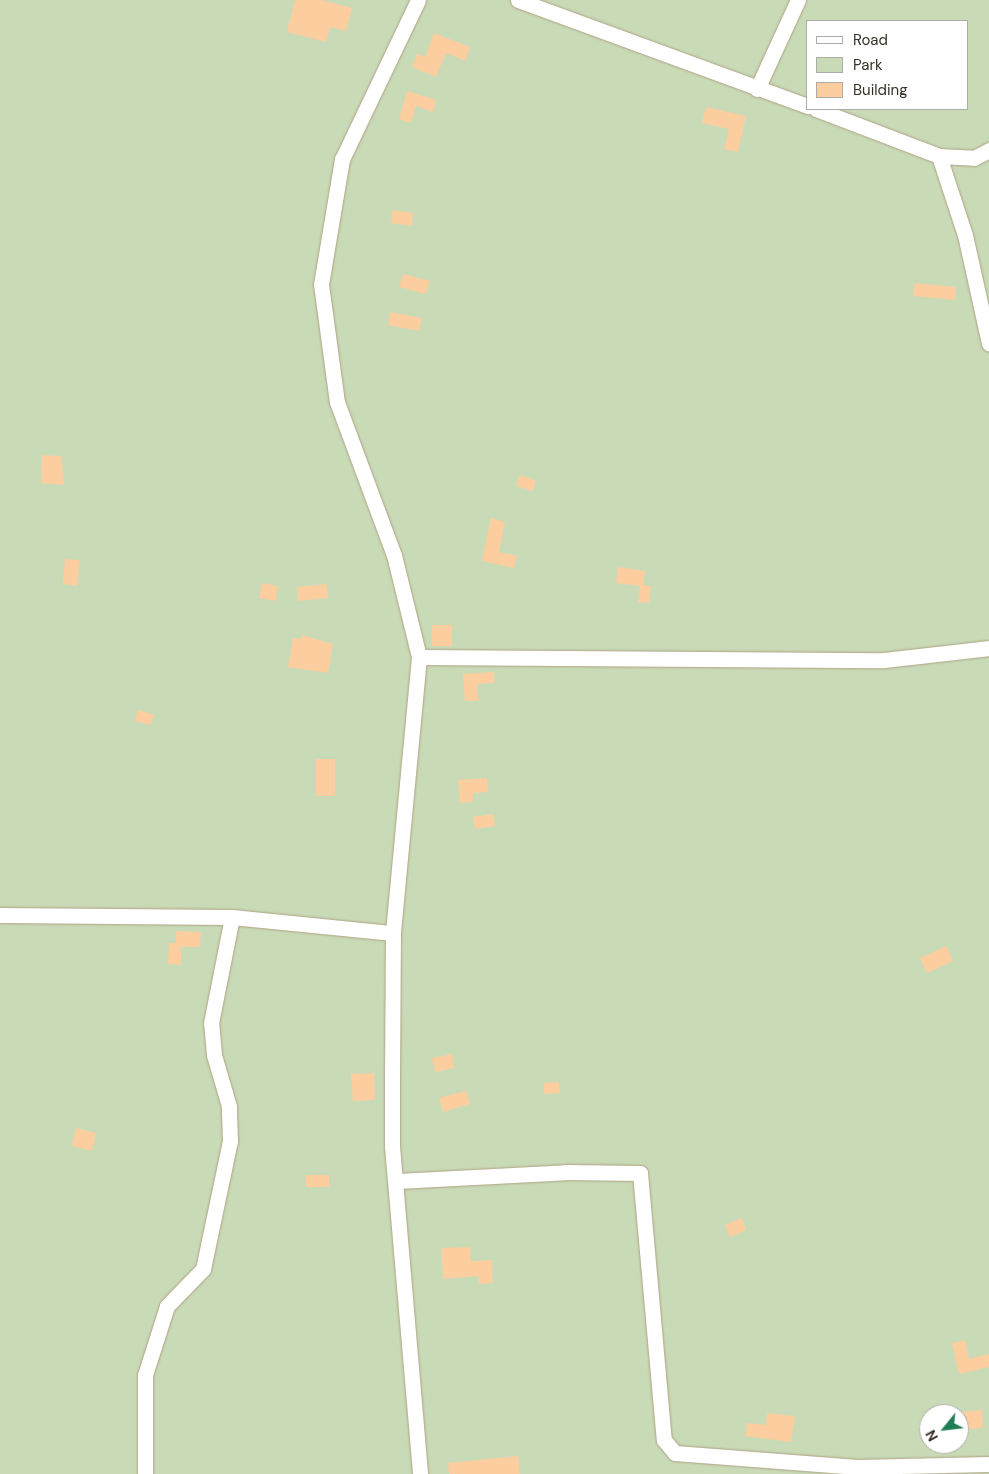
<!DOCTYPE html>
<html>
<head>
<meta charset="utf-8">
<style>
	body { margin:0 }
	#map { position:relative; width:989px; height:1474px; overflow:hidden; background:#fefbf5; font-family:"DM Sans",sans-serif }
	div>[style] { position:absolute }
	.green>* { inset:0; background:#c9dab7 }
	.building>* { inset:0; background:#fcce9f }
	.roads { filter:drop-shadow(0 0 1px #afa385) drop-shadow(0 0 1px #afa385) }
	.minor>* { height:15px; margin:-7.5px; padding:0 7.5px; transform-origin:7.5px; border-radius:7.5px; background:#fff }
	span { translate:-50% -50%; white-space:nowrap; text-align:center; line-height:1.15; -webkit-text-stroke:5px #fff; paint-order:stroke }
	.legend { position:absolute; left:806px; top:20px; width:162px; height:90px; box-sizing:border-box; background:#fff; border:1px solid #aeaca7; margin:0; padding:6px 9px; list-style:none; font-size:15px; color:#353024 }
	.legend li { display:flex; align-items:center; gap:10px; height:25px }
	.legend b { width:25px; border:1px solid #aeaca7 }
	.north { position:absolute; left:919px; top:1404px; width:50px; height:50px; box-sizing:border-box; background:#fff; border:1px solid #aeaca7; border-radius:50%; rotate:241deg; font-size:14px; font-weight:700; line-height:20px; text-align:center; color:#353024 }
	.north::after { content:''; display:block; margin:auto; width:18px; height:22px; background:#207e55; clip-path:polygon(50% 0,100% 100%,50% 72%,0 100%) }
</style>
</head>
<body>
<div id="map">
	<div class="green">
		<i style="clip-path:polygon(evenodd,0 0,989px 0,989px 1474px,0 1474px,0 0,808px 21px,968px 21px,968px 109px,808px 109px,808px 21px,0 0,929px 1414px,959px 1414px,959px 1444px,929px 1444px,929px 1414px)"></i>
	</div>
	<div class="building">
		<i style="clip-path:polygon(295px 0,322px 0,352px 8px,346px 31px,330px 27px,326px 42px,287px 32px)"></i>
		<i style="clip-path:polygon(434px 33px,470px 47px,465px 61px,446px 53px,436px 77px,412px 67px,417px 54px,425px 57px)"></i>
		<i style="clip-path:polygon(407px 91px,436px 100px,433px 112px,416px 106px,411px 123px,399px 119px)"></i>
		<i style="clip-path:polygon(706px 107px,746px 116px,738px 152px,724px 149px,729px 129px,702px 123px)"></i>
		<i style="clip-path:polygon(393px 210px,413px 213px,412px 226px,391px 223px)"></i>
		<i style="clip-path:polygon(403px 274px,430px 281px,426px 294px,399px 287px)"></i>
		<i style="clip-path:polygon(914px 283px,956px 287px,955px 300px,913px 296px)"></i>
		<i style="clip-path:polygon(390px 312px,422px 318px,419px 331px,388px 325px)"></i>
		<i style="clip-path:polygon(42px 455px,61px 456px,64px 485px,41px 483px)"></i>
		<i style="clip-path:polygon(520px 475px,536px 481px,533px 491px,516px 486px)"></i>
		<i style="clip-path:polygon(491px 518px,505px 522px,499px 552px,517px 556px,514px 568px,482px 561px)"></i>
		<i style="clip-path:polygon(65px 559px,80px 560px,77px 586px,63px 584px)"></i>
		<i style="clip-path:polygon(618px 567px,645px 571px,643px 585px,651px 586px,649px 603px,638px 602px,640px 586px,616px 583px)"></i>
		<i style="clip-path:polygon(262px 583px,278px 586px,276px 601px,259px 598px)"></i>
		<i style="clip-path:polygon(327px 584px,328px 598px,298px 601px,297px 587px)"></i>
		<i style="clip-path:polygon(432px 625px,452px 625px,452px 646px,432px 646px)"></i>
		<i style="clip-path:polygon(302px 635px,333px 644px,328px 673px,288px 667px,293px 638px,301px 639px)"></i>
		<i style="clip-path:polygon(494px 672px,494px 683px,477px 684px,478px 701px,465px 701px,463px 674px)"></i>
		<i style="clip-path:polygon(138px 710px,154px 715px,151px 725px,135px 721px)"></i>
		<i style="clip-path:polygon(316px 759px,335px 759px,335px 796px,316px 796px)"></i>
		<i style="clip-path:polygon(487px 778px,488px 792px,473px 793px,473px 802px,460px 803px,458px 780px)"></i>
		<i style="clip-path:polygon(493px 814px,495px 826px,475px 829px,473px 817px)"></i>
		<i style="clip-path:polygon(176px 931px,201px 932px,200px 947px,181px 947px,181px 965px,168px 964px,169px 943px,176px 943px)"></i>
		<i style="clip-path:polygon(946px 946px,953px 961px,927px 973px,920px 958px)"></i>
		<i style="clip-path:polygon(452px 1054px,454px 1068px,435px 1072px,432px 1058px)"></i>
		<i style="clip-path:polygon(374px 1073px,375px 1100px,353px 1101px,351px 1074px)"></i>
		<i style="clip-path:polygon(559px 1082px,560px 1093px,544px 1094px,544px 1083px)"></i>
		<i style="clip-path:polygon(466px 1091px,470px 1104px,443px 1112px,439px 1098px)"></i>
		<i style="clip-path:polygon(76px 1128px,96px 1133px,92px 1151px,72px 1146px)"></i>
		<i style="clip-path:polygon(306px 1175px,329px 1175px,329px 1187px,306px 1187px)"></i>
		<i style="clip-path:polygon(742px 1218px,746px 1230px,730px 1237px,725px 1225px)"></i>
		<i style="clip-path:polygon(470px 1247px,471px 1261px,492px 1260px,493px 1283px,479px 1284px,478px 1276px,443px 1279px,441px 1248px)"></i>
		<i style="clip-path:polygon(965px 1340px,969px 1359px,989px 1354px,989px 1367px,959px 1374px,952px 1343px)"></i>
		<i style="clip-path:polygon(982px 1410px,983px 1428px,959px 1430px,959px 1412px)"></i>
		<i style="clip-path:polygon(767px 1413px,795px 1416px,791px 1442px,745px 1436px,747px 1423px,766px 1425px)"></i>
		<i style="clip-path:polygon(518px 1456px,520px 1474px,449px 1474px,448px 1463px)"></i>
	</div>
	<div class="roads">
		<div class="minor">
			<i style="left:418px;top:0;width:176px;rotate:115.5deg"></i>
			<i style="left:342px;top:159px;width:127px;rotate:99.5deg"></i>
			<i style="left:321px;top:284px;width:119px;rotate:82.3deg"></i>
			<i style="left:337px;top:402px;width:163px;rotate:69.6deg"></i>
			<i style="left:394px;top:555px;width:105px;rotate:76.2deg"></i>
			<i style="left:419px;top:657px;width:277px;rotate:95.4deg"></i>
			<i style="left:393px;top:933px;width:143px;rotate:90.4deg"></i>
			<i style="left:392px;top:1076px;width:70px;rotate:90deg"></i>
			<i style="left:392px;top:1146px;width:329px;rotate:85.1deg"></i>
			<i style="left:518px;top:0;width:309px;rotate:20.1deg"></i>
			<i style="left:757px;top:89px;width:98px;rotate:-65.3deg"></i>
			<i style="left:816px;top:109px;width:132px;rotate:20.9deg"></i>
			<i style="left:939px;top:156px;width:35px;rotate:3deg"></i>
			<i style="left:974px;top:158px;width:17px;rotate:-28deg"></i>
			<i style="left:939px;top:156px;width:83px;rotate:71.8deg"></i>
			<i style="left:965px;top:235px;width:111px;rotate:77.5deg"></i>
			<i style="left:419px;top:657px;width:465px;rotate:0.4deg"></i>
			<i style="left:884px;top:660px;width:106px;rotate:-6.5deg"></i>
			<i style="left:0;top:915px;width:232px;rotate:0.5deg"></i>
			<i style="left:232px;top:917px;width:162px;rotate:5.7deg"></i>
			<i style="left:397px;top:1181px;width:169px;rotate:-3deg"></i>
			<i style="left:566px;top:1172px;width:74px;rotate:0.8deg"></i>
			<i style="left:640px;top:1173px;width:268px;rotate:84.9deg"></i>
			<i style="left:664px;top:1440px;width:17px;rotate:50deg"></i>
			<i style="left:675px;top:1453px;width:183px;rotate:4.4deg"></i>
			<i style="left:857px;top:1467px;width:132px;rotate:-1.3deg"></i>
			<i style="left:145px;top:1474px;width:99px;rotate:-90deg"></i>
			<i style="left:145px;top:1375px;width:72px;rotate:-72.3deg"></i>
			<i style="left:167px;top:1306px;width:52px;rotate:-45.8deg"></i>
			<i style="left:203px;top:1269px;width:131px;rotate:-78.1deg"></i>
			<i style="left:230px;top:1141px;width:35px;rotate:-92deg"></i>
			<i style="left:229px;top:1106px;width:53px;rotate:-106.4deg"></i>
			<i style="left:214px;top:1055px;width:32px;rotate:-95deg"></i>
			<i style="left:211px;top:1023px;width:108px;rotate:-78.8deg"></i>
		</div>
	</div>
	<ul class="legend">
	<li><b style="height:6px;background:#fff"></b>Road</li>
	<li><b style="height:14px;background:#c9dab7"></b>Park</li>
	<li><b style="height:14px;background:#fcce9f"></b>Building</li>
	</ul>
	<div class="north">N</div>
</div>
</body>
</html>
